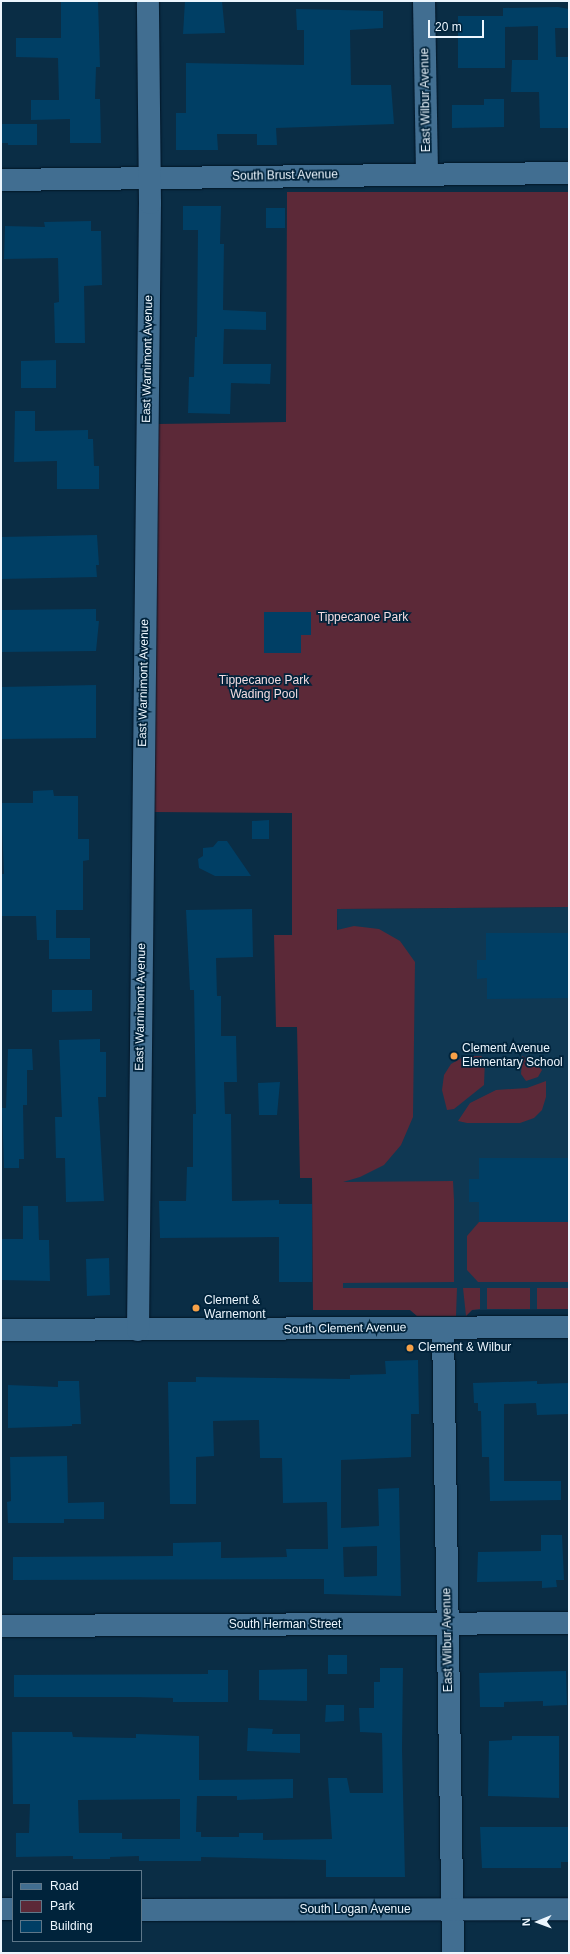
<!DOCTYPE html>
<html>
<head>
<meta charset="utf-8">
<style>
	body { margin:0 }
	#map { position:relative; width:570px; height:1954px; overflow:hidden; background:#0a2d45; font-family:Arial,sans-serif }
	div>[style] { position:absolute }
	.built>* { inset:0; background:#0f3853 }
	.green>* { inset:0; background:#5c2938 }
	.building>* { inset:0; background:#003f65 }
	.roads { filter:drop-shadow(0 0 1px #001425) drop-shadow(0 0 1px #001425) }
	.minor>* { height:22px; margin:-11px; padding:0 11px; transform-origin:11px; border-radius:11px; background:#416e91 }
	.dots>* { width:11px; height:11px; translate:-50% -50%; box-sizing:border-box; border:2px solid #00233b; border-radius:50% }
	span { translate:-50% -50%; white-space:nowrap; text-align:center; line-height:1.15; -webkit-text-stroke:3.5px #00233b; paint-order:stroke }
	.street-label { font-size:12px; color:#ecf6fe }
	.park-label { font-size:12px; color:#f4dce1 }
	.poi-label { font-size:12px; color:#ecf6fe }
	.left { translate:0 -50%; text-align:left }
	.frame { position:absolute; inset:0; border:2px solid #ecf6fe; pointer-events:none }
	.legend { position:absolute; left:12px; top:1870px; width:130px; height:72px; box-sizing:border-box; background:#00233b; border:1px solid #5e7789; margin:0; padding:5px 7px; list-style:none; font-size:12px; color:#ecf6fe }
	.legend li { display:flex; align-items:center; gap:8px; height:20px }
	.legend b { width:20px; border:1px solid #5e7789 }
	.north { position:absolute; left:518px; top:1902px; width:40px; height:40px; -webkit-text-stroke:3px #00233b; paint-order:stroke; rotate:269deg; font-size:11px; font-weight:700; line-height:16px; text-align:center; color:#ecf6fe }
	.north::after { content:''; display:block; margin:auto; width:14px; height:18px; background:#ecf6fe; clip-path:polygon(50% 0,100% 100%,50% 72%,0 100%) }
	.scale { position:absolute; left:428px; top:20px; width:56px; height:18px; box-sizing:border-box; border:2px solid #ecf6fe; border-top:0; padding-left:5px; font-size:12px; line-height:14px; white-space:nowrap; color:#ecf6fe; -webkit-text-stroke:3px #00233b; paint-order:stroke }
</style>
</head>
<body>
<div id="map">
	<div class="built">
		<i style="clip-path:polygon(569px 907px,569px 1309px,472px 1310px,466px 1316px,417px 1316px,410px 1310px,343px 1310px,337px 909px)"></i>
	</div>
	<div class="green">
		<i style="clip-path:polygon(287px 192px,569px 192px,569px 907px,337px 909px,337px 930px,354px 926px,379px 929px,400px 941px,415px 962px,413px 1117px,401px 1145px,384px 1165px,360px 1177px,343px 1182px,453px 1181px,454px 1200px,454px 1282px,343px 1283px,343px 1288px,457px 1288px,456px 1316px,417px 1316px,410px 1310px,313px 1310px,312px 1178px,300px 1178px,297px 1027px,276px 1027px,274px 935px,292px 935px,292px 813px,154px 812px,158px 424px,286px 422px)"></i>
		<i style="clip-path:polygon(465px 1056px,481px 1056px,485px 1059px,484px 1085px,454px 1109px,447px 1110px,442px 1090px,444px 1075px,451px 1064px)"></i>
		<i style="clip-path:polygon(522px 1056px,533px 1061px,542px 1070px,538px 1077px,526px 1081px,521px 1074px)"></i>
		<i style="clip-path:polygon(546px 1081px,546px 1097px,542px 1110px,534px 1118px,520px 1123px,467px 1123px,458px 1121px,470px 1103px,496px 1090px,527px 1088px)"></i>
		<i style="clip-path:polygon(479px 1222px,569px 1222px,569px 1282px,478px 1282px,467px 1270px,467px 1236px)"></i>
		<i style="clip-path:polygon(463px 1288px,480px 1288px,480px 1309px,472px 1310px,466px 1316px)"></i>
		<i style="clip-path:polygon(487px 1288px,530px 1288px,530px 1309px,487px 1309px)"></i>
		<i style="clip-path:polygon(537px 1288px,569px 1288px,569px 1309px,537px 1309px)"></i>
	</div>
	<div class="building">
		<i style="clip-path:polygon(61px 1px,98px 1px,100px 67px,96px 67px,95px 99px,100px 99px,101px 143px,70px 143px,70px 119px,31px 120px,31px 100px,59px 100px,58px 58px,16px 57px,16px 38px,61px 38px)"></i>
		<i style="clip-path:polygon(185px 1px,222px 1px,225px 33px,183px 34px)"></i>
		<i style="clip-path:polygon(558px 7px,569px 9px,569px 28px,555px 28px,556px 57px,569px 57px,569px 128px,540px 128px,539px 92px,511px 92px,512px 60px,538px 60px,538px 26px,505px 27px,505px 68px,458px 68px,458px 16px,503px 16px,503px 8px)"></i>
		<i style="clip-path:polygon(296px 9px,383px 11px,383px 28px,350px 30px,351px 85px,391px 85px,394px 124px,276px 128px,277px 145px,257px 145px,257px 134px,217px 134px,218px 150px,176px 150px,176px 113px,186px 113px,186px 63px,304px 65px,304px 30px,297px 30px)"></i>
		<i style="clip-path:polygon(484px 99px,504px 99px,504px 127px,452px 128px,452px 105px,484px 105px)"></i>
		<i style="clip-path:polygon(1px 124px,37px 124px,37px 145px,8px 145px,8px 143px,1px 143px)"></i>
		<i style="clip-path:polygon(183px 206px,221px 206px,220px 244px,224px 244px,223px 310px,266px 312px,266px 330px,224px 329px,223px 364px,271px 364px,270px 384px,231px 383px,230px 414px,188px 413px,189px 377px,194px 377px,195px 337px,197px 337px,198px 230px,183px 230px)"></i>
		<i style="clip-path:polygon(266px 208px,285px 208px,285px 228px,266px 228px)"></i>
		<i style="clip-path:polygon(91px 221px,91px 231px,101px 231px,102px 285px,84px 286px,85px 343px,55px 343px,54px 303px,59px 302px,58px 258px,4px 259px,5px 226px,45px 227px,44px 222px)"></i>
		<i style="clip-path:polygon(56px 360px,56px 388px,21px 388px,21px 361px)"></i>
		<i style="clip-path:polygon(15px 411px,35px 411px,35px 431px,88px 430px,88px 439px,93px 439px,94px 466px,99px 466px,99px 489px,57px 489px,57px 461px,14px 462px)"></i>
		<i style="clip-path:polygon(97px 535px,99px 565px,96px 565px,97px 577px,1px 579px,1px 537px)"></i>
		<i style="clip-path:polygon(96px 609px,96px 621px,99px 621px,96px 651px,1px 652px,1px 610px)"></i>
		<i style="clip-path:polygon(264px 612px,311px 612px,311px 635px,301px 635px,301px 653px,264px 653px)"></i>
		<i style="clip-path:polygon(96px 685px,96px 738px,1px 739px,1px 687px)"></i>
		<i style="clip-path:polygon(53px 790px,54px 796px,78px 796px,78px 839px,89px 839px,89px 860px,83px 861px,83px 910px,56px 910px,56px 938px,90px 938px,90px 959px,49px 959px,49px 940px,37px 940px,36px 916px,1px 916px,1px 874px,4px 874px,1px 803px,33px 803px,33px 791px)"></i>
		<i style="clip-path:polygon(269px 820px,269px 839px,252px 839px,252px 821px)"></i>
		<i style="clip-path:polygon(218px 841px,227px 841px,251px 876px,215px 876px,199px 868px,198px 859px,203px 856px,203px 848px,213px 847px)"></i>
		<i style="clip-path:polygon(252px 909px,253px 957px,216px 958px,217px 996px,221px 996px,221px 1036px,236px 1036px,237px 1082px,224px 1082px,225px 1114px,231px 1114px,232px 1201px,279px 1200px,279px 1204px,312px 1204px,312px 1282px,279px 1282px,279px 1237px,160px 1238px,159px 1201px,186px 1201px,187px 1167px,193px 1167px,193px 1114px,196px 1114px,194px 990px,190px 990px,186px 910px)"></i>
		<i style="clip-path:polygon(486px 933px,569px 933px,569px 998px,487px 999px,487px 978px,477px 979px,477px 960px,486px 960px)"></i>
		<i style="clip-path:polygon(52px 990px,92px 990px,92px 1011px,52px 1012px)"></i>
		<i style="clip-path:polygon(100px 1039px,100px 1052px,106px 1052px,106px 1097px,98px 1097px,104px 1201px,66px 1202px,65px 1158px,56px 1158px,55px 1117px,62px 1117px,59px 1040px)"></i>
		<i style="clip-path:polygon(8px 1049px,32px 1049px,33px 1070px,27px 1070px,27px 1105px,23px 1105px,24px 1159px,19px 1159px,19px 1168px,4px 1168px,2px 1108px,6px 1108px)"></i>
		<i style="clip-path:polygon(280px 1082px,277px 1115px,259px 1115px,258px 1083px)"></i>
		<i style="clip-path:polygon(479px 1158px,569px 1158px,569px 1222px,479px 1222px,479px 1202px,469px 1202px,469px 1179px,479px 1179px)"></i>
		<i style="clip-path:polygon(23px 1206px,38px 1206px,39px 1240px,49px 1240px,50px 1281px,1px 1280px,1px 1239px,23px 1239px)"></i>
		<i style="clip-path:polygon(109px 1258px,110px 1295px,87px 1296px,86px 1259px)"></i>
		<i style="clip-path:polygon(evenodd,418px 1360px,419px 1414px,411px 1414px,411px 1457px,341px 1460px,341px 1528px,379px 1526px,378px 1489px,399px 1488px,401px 1596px,324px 1594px,324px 1579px,13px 1580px,13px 1557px,173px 1556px,173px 1543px,221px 1542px,221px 1558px,287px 1557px,286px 1549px,328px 1549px,327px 1502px,283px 1503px,282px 1458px,260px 1458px,259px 1420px,213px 1421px,214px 1456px,196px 1457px,196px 1504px,170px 1504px,168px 1382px,196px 1382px,196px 1377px,350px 1379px,350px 1375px,386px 1374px,385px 1361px,418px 1360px,377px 1546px,377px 1576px,344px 1577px,343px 1547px,377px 1546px)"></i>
		<i style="clip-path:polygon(58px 1381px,79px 1381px,81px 1424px,72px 1424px,72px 1426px,8px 1428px,8px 1385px,58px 1387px)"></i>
		<i style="clip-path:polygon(537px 1381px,537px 1384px,569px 1383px,569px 1414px,537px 1415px,536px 1403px,504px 1404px,504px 1481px,561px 1481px,561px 1500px,490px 1501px,489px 1457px,482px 1457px,481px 1411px,478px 1411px,478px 1403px,474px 1403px,473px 1383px)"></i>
		<i style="clip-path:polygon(67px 1456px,68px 1503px,104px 1502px,104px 1519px,64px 1519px,64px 1523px,8px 1523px,7px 1502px,11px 1501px,10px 1457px)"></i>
		<i style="clip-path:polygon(541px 1535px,562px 1535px,564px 1580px,556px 1580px,557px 1587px,542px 1588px,542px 1581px,477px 1582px,478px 1552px,541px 1551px)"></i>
		<i style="clip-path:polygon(328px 1655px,347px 1655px,347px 1674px,328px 1674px)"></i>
		<i style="clip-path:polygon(evenodd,380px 1668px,403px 1668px,402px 1749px,405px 1877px,326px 1877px,326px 1860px,201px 1857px,201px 1861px,139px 1861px,139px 1856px,110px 1857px,110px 1859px,73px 1859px,73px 1856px,16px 1857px,16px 1833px,29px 1833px,30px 1804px,13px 1804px,12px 1732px,72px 1732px,73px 1737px,136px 1738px,136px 1734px,199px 1736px,199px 1780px,293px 1779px,293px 1798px,237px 1800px,237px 1796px,197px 1796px,196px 1832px,201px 1832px,201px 1837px,239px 1837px,239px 1833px,263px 1833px,263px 1840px,332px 1839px,328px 1778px,347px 1778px,350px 1793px,383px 1793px,382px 1733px,360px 1732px,359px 1708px,374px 1708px,374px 1682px,380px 1682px,380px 1668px,180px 1799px,180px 1839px,122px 1839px,122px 1833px,79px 1833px,78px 1800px,180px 1799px)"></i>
		<i style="clip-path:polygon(307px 1669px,307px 1701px,259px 1700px,259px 1670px)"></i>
		<i style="clip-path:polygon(208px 1670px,228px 1670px,228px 1702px,173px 1702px,173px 1698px,136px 1697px,14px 1697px,14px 1675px,208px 1674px)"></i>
		<i style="clip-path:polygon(566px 1671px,567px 1705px,543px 1706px,543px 1701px,504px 1702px,504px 1707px,480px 1707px,479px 1673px)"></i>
		<i style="clip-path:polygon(326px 1705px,344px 1705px,344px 1721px,325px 1722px)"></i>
		<i style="clip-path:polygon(248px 1728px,273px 1729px,272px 1734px,300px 1734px,300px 1753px,247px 1751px)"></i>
		<i style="clip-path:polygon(512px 1736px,559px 1736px,559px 1798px,488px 1796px,489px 1741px,512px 1740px)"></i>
		<i style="clip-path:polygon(480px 1827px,569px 1827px,569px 1862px,561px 1862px,561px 1868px,482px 1868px)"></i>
	</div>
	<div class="roads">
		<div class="minor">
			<i style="left:424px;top:1px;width:173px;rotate:89deg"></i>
			<i style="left:1px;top:180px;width:568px;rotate:-0.71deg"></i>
			<i style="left:443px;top:1328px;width:625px;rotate:89.08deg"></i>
			<i style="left:1px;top:1330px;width:568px;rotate:-0.3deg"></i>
			<i style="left:138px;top:1330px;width:1127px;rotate:-89.39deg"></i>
			<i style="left:150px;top:203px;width:202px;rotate:-90.6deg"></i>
			<i style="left:1px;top:1626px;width:568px;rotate:-0.3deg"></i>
			<i style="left:1px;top:1909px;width:12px"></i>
			<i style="left:141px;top:1910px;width:428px;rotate:-0.1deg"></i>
		</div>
	</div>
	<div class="dots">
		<i style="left:454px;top:1056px;background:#f7a148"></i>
		<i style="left:196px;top:1308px;background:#f7a148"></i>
		<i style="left:410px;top:1348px;background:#f7a148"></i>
	</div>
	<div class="street-label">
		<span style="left:426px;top:100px;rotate:-91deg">East Wilbur Avenue</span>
		<span style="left:285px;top:176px;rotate:-1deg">South Brust Avenue</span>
		<span style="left:148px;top:359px;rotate:-89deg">East Warnimont Avenue</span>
		<span style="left:144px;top:683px;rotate:-89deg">East Warnimont Avenue</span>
		<span style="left:141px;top:1007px;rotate:-89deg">East Warnimont Avenue</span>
		<span style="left:345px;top:1329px;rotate:-1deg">South Clement Avenue</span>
		<span style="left:285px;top:1625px">South Herman Street</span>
		<span style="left:448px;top:1640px;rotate:-91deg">East Wilbur Avenue</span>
		<span style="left:355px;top:1910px">South Logan Avenue</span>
	</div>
	<div class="park-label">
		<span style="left:363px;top:618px">Tippecanoe Park</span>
		<span style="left:264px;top:688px">Tippecanoe Park<br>Wading Pool</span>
	</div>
	<div class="poi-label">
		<span class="left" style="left:462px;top:1056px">Clement Avenue<br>Elementary School</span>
		<span class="left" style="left:204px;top:1308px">Clement &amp;<br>Warnemont</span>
		<span class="left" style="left:418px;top:1348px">Clement &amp; Wilbur</span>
	</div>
	<div class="frame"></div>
	<ul class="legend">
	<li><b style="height:5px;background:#416e91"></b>Road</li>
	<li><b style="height:11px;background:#5c2938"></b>Park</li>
	<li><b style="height:11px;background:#003f65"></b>Building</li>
	</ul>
	<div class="north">N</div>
	<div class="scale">20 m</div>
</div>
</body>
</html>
